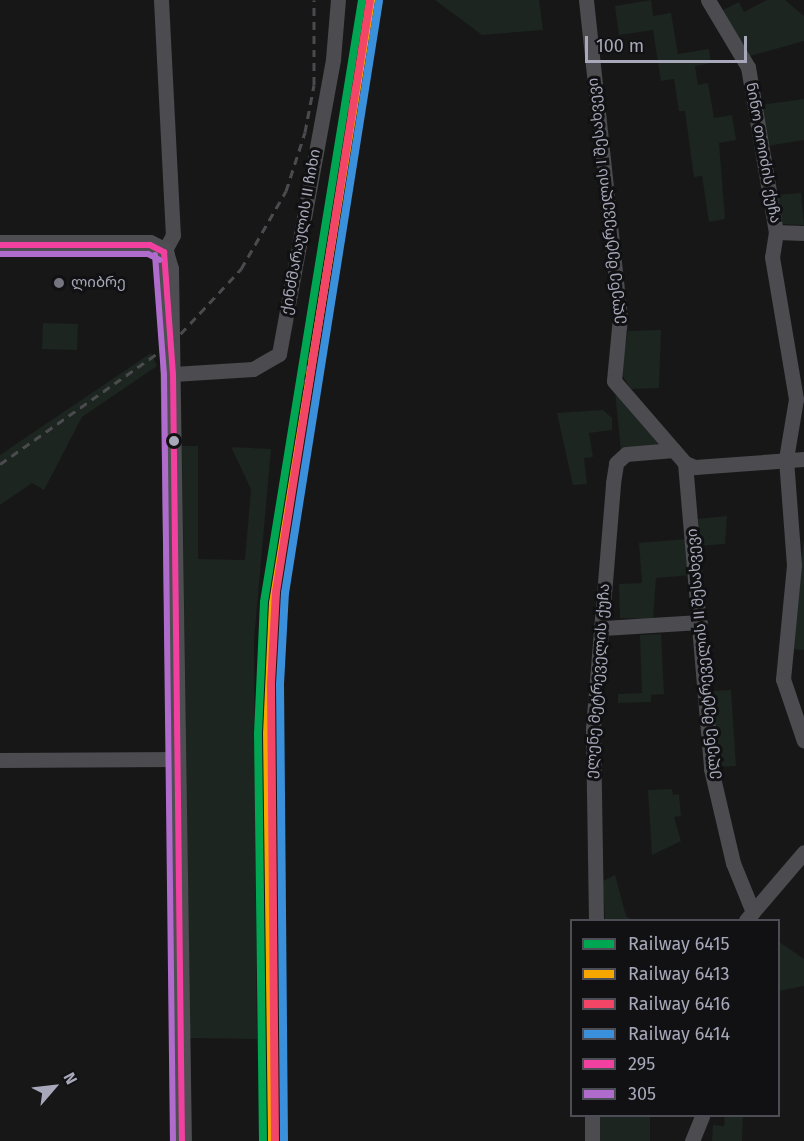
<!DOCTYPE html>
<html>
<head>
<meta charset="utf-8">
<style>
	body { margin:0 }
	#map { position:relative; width:804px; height:1141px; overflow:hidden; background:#171717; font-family:"Fira Sans","Noto Sans Georgian",sans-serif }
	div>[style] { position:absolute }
	.green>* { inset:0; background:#1c2520 }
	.minor>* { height:15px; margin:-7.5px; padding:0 7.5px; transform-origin:7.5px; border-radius:7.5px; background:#4b4b50 }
	.major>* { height:20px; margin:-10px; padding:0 10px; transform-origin:10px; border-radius:10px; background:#4e4e52 }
	.rail>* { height:3px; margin-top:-1.5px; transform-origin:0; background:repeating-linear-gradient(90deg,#4b4b4f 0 8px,transparent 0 14px) }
	.bus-1>* { height:6px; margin:-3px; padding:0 3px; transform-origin:3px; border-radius:3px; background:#f240a1 }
	.bus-2>* { height:6px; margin:-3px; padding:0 3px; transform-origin:3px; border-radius:3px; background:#b06ccc }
	.rail-1>* { height:8px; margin:-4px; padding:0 4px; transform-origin:4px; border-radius:4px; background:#00a651 }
	.rail-2>* { height:8px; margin:-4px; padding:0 4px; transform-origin:4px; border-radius:4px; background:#f7a600 }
	.rail-3>* { height:8px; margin:-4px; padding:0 4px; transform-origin:4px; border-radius:4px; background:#f34667 }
	.rail-4>* { height:8px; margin:-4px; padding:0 4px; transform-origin:4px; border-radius:4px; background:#3a90db }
	.dots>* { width:16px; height:16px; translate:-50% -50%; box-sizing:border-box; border:3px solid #111113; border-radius:50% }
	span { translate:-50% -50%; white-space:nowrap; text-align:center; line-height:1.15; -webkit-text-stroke:6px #111113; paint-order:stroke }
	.street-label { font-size:15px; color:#a7a8b9 }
	.poi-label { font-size:15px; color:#a7a8b9 }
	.left { translate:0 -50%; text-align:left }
	.legend { position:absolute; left:570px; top:919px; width:210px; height:198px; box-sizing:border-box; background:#111113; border:2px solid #4d4d55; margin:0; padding:8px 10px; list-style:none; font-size:18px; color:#a7a8b9 }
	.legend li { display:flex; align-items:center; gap:12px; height:30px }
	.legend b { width:30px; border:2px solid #4d4d55 }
	.north { position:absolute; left:24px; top:1057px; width:60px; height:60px; -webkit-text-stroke:4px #111113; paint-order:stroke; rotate:62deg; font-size:16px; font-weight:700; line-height:24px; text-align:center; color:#a7a8b9 }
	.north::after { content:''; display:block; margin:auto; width:21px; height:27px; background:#a7a8b9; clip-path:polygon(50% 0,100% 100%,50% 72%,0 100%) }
	.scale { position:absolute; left:585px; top:36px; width:162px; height:27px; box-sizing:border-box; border:3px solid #a7a8b9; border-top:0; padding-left:8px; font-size:18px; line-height:21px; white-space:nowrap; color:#a7a8b9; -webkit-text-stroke:4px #111113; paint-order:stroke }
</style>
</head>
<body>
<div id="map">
	<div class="green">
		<i style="clip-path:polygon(435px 0,539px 0,543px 30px,482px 35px)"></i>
		<i style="clip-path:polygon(651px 0,653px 16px,671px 13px,678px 54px,709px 49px,711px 63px,695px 66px,698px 85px,708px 83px,714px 118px,732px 115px,736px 140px,719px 143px,725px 219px,709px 222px,702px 176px,694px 177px,685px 111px,679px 111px,674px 79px,661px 81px,653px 30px,619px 35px,615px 6px)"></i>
		<i style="clip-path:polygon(767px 0,785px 0,804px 16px,804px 41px,750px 56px,721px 11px,739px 2px,744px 12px)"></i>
		<i style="clip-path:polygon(804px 99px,804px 140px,767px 146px,760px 105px)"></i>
		<i style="clip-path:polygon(801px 193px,804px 225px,780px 224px,776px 195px)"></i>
		<i style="clip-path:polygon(43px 323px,78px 324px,77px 350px,42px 349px)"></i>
		<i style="clip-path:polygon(661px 330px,659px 388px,631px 389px,620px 372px,628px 331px)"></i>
		<i style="clip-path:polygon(151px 353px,157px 366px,82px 417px,44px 490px,32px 483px,0 505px,0 455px)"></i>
		<i style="clip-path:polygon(615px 391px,665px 446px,621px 451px)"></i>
		<i style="clip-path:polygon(603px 410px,612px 418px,612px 430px,589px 433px,593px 457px,584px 458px,587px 484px,573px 485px,557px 413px)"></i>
		<i style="clip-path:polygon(182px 446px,198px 446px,198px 559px,245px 560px,251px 489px,231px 447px,271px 449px,254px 640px,257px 1039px,190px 1038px)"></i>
		<i style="clip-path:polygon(727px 516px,725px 544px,699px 546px,697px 519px)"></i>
		<i style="clip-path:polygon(686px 539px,691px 575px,656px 578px,653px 619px,620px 618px,619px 584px,642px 583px,639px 543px)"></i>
		<i style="clip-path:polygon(804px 539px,804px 650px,790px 649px)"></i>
		<i style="clip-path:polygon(661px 634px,664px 694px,651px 695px,651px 702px,618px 703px,618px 694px,642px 693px,640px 635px)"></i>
		<i style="clip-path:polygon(731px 690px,736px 766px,716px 767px,712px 691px)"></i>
		<i style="clip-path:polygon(672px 789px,673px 795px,679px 794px,681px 816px,674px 817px,681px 841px,652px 855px,648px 790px)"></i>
		<i style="clip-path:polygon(615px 875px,626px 916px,632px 920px,605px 920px,603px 881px)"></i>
		<i style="clip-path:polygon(778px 941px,804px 959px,804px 986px,779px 991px)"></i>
		<i style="clip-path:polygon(595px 1116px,650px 1116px,650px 1141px,596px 1141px)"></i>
		<i style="clip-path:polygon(725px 1116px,743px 1116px,742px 1141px,712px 1141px,713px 1125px,724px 1126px)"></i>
	</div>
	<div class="minor">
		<i style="left:161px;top:0;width:235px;rotate:87.1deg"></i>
		<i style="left:173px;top:235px;width:19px;rotate:118deg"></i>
		<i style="left:586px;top:0;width:319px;rotate:83.9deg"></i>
		<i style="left:620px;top:317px;width:64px;rotate:95.4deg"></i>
		<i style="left:614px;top:381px;width:108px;rotate:49.1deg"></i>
		<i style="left:685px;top:463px;width:11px;rotate:22deg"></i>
		<i style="left:695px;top:467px;width:109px;rotate:-4.2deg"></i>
		<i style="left:708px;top:0;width:78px;rotate:59.2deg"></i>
		<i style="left:748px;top:67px;width:167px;rotate:80.4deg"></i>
		<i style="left:776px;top:232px;width:25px;rotate:99deg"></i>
		<i style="left:772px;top:257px;width:144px;rotate:80.4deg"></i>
		<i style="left:796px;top:399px;width:61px;rotate:99.5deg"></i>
		<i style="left:786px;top:459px;width:106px;rotate:85.7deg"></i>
		<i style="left:794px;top:565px;width:115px;rotate:95.5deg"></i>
		<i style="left:783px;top:679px;width:65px;rotate:71.3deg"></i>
		<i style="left:776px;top:232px;width:28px;rotate:2deg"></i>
		<i style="left:173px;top:374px;width:80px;rotate:-3.6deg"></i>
		<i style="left:253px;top:369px;width:30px;rotate:-30deg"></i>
		<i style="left:279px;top:354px;width:300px;rotate:-79.6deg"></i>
		<i style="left:333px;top:59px;width:59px;rotate:-85.2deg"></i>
		<i style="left:685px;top:463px;width:307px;rotate:85.1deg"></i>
		<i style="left:711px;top:769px;width:97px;rotate:76.8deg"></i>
		<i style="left:733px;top:863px;width:53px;rotate:67.8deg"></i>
		<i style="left:603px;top:628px;width:97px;rotate:-3.5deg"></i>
		<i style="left:0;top:760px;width:178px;rotate:-0.3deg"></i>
		<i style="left:596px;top:920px;width:192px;rotate:-90.9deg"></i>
		<i style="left:593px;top:728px;width:246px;rotate:-85.3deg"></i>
		<i style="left:613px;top:483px;width:20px;rotate:-81deg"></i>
		<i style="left:616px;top:463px;width:13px;rotate:-42deg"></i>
		<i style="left:626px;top:454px;width:48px;rotate:-4.8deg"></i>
		<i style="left:746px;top:920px;width:89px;rotate:-49.5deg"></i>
		<i style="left:592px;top:1116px;width:25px;rotate:90deg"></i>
		<i style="left:692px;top:1141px;width:27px;rotate:-68deg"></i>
	</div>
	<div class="major">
		<i style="left:0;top:245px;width:150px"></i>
		<i style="left:150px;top:245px;width:16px;rotate:27deg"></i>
		<i style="left:164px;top:252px;width:18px;rotate:74deg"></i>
		<i style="left:169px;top:269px;width:872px;rotate:89.15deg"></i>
	</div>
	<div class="rail">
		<i style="left:360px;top:64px;width:67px;rotate:-73.5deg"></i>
		<i style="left:348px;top:138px;width:77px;rotate:-87deg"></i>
		<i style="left:294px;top:414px;width:75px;rotate:-74.5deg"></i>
		<i style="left:0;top:464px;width:209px;rotate:-35.1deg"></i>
		<i style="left:171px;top:344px;width:103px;rotate:-47deg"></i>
		<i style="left:241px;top:269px;width:90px;rotate:-60deg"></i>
		<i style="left:286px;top:191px;width:62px;rotate:-72.1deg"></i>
		<i style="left:305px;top:132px;width:48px;rotate:-79.2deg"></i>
		<i style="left:314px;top:85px;width:85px;rotate:-90deg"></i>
	</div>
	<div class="bus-1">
		<i style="left:0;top:245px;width:150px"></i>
		<i style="left:150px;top:245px;width:16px;rotate:27deg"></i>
		<i style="left:164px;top:252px;width:122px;rotate:85.8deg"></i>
		<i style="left:173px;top:374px;width:767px;rotate:89.33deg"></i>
	</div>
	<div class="bus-2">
		<i style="left:0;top:254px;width:148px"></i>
		<i style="left:148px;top:254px;width:13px;rotate:27deg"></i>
		<i style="left:155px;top:255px;width:119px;rotate:85.7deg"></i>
		<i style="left:164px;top:374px;width:767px;rotate:89.33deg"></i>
	</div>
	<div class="rail-1">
		<i style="left:263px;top:1141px;width:407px;rotate:-90.7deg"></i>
		<i style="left:258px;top:734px;width:132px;rotate:-87.4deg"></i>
		<i style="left:264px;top:602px;width:610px;rotate:-80.75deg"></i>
	</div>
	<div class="rail-2">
		<i style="left:272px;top:1141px;width:407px;rotate:-90.7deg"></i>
		<i style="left:267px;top:734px;width:131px;rotate:-87.4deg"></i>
		<i style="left:273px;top:603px;width:610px;rotate:-80.75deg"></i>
	</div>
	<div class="rail-3">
		<i style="left:275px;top:1141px;width:457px;rotate:-90.5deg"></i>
		<i style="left:271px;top:684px;width:92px;rotate:-86.9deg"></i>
		<i style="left:276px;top:592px;width:599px;rotate:-80.98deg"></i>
	</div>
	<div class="rail-4">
		<i style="left:284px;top:1141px;width:457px;rotate:-90.5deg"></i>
		<i style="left:280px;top:684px;width:91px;rotate:-86.9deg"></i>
		<i style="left:285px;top:593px;width:599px;rotate:-80.98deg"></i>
	</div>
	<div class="dots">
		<i style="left:59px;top:283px;background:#757580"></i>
		<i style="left:174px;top:441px;background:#a7a8b9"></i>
	</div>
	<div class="street-label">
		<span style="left:763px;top:153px;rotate:80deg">ნინო თოიძის ქუჩა</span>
		<span style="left:606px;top:201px;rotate:-96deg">ელენე მეტრეველის I შესახვევი</span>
		<span style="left:301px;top:232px;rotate:-80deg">ქინძმარაულის II ჩიხი</span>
		<span style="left:703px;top:654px;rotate:-95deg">ელენე მეტრეველის II შესახვევი</span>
		<span style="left:598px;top:681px;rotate:-86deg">ელენე მეტრეველის ქუჩა</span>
	</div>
	<div class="poi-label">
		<span class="left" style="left:71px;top:283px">ლიბრე</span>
	</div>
	<ul class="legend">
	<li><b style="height:8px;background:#00a651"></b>Railway 6415</li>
	<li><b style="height:8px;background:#f7a600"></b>Railway 6413</li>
	<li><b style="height:8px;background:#f34667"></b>Railway 6416</li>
	<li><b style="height:8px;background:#3a90db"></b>Railway 6414</li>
	<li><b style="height:8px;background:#f240a1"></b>295</li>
	<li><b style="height:8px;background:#b06ccc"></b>305</li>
	</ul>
	<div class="north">N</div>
	<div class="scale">100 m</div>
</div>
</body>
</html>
